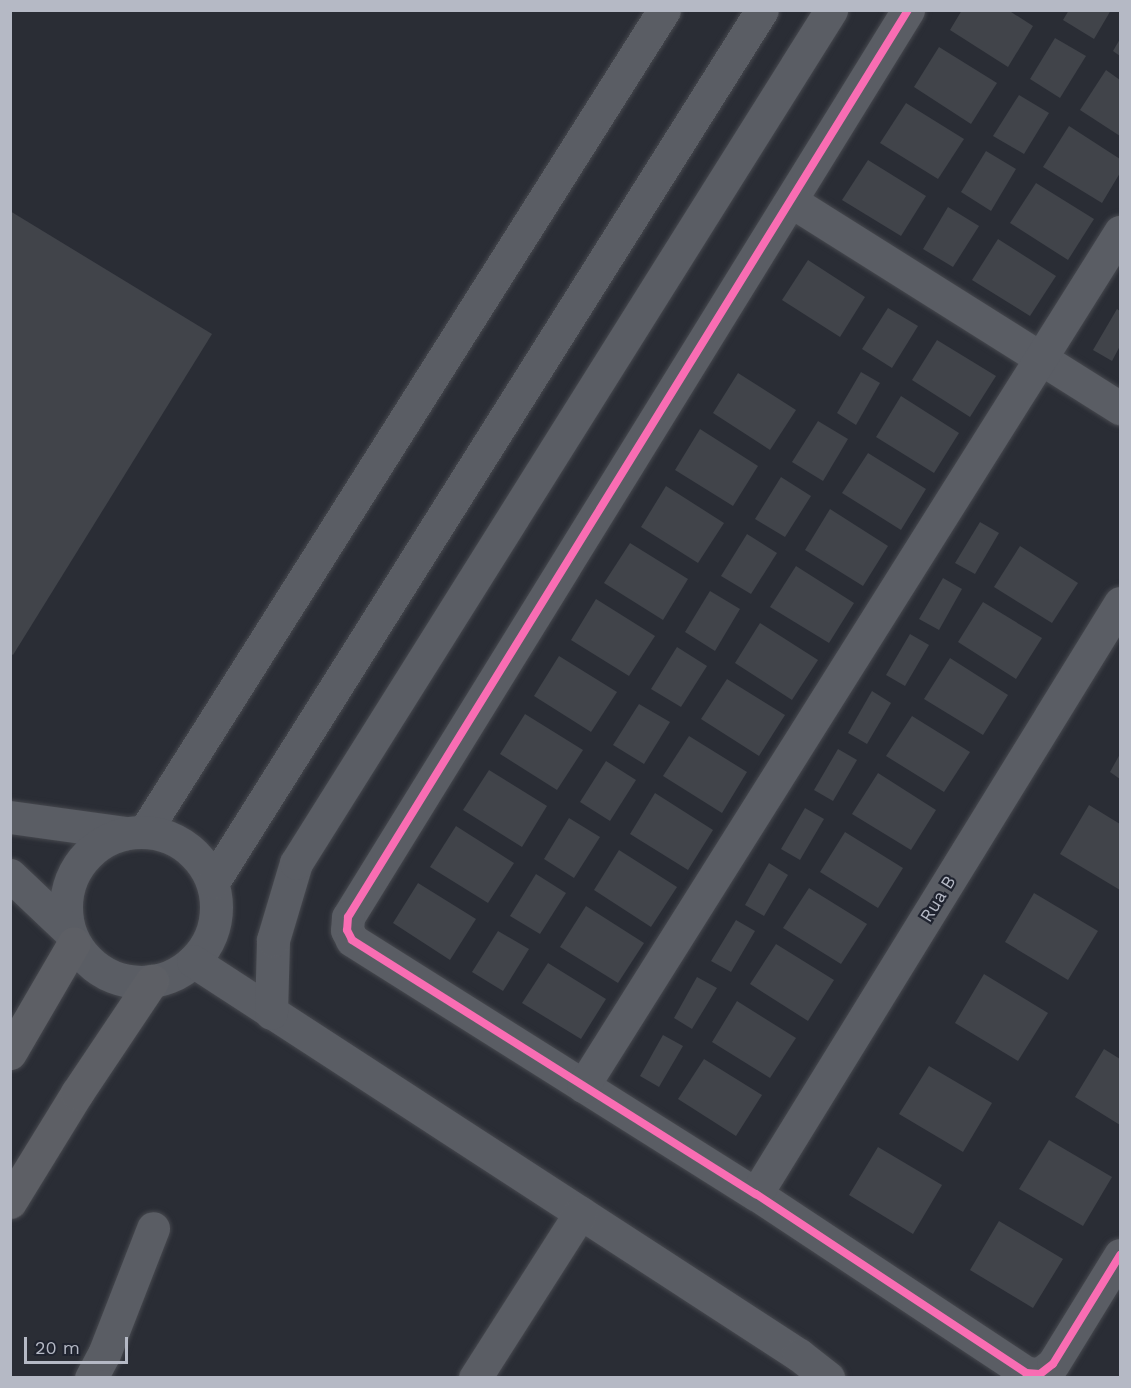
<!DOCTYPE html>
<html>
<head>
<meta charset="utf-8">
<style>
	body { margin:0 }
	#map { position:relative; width:1131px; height:1388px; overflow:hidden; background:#2a2d35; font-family:"Work Sans",sans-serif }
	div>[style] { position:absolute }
	.building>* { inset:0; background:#41444a }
	.roads { filter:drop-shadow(0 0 2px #46484e) drop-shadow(0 0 2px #46484e) }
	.minor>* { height:33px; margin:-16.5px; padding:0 16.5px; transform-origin:16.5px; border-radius:16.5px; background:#5a5d64 }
	.minor>.ring { margin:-16.5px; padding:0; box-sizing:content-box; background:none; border:33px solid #5a5d64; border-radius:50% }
	.major>* { height:33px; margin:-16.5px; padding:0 16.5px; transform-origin:16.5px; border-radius:16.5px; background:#5d5f65 }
	.cycleway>* { height:8px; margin:-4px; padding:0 4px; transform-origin:4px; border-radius:4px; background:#f96db3 }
	span { translate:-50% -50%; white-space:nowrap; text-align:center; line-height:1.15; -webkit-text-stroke:4.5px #1f232f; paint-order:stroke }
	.street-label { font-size:18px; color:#b5b9c5 }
	.frame { position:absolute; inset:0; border:12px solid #b5b9c5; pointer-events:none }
	.scale { position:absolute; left:24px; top:1337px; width:104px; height:27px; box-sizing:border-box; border:3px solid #b5b9c5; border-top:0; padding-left:8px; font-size:18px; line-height:21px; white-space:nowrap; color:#b5b9c5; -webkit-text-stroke:4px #1f232f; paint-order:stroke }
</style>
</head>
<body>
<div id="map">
	<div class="building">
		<i style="clip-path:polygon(962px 10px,1008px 10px,1033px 26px,1008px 67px,950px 30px)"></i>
		<i style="clip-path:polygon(1069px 10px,1111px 10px,1094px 39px,1063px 20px)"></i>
		<i style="clip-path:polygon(1055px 38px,1086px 56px,1060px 98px,1030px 79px)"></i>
		<i style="clip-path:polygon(1120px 39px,1120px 56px,1113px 51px)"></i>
		<i style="clip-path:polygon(939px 47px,997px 83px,971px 124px,914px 87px)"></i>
		<i style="clip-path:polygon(1106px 70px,1120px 80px,1120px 136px,1080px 110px)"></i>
		<i style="clip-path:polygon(1019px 95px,1049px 113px,1024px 154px,993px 136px)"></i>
		<i style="clip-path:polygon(906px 103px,964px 139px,938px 179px,880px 143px)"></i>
		<i style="clip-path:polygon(1069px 126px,1120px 159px,1120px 173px,1102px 203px,1043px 167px)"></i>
		<i style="clip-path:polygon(986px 151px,1016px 169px,991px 211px,961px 192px)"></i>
		<i style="clip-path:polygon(868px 160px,926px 196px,901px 236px,842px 200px)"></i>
		<i style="clip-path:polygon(1036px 183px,1094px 219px,1068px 260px,1010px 223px)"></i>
		<i style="clip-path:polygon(948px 207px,979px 226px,953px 267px,923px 249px)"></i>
		<i style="clip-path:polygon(10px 211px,212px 334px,13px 655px,10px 653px)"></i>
		<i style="clip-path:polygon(998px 239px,1056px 276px,1030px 316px,972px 280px)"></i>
		<i style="clip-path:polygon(808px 260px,865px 297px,840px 337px,782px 300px)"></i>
		<i style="clip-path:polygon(888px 308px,918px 326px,892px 368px,862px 349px)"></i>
		<i style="clip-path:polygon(1117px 309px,1120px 311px,1120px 346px,1112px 361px,1093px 350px)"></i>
		<i style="clip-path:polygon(937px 340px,996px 376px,970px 417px,912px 380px)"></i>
		<i style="clip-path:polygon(861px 372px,880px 383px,856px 425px,837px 413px)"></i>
		<i style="clip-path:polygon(738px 373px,796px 410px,770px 450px,713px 413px)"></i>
		<i style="clip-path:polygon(901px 396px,959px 433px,934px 473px,876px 437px)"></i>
		<i style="clip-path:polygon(818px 421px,848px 439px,823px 481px,792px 462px)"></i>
		<i style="clip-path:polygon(700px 429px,758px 466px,733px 506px,675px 470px)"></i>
		<i style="clip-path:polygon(868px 453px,926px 489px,901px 530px,842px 493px)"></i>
		<i style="clip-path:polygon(781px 477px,811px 496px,785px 537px,755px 519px)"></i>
		<i style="clip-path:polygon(666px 486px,724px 523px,698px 563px,641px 527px)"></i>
		<i style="clip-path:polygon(830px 509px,888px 546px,863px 586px,805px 550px)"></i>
		<i style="clip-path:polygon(980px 522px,999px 533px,975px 574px,955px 563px)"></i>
		<i style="clip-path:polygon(747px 534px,777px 553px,751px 594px,721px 576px)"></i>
		<i style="clip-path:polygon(630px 543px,688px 579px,663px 620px,604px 583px)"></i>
		<i style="clip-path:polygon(1020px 546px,1078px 583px,1052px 623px,994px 587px)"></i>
		<i style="clip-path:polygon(796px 566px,854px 603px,829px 643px,770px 607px)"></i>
		<i style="clip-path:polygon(943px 578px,962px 589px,939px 630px,919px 619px)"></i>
		<i style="clip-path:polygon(710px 591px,740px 609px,715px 651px,685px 632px)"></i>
		<i style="clip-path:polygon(596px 599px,655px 636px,629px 676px,571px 640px)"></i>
		<i style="clip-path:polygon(983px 602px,1042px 638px,1016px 679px,958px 642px)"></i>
		<i style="clip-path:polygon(760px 623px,818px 660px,792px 700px,735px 663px)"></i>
		<i style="clip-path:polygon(910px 634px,929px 645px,905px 686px,886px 675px)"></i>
		<i style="clip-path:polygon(677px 647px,707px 666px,681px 707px,651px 689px)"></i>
		<i style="clip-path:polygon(559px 656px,617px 692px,591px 732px,534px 696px)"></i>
		<i style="clip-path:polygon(950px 658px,1008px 695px,983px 735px,924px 699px)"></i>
		<i style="clip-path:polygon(727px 679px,785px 715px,759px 756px,701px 719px)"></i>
		<i style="clip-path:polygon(872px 691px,891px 703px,867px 744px,848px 733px)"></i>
		<i style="clip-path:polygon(639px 704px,670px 722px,644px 764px,613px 745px)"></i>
		<i style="clip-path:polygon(525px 714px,583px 750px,557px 790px,500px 754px)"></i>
		<i style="clip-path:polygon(912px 716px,970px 752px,944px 792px,886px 756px)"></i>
		<i style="clip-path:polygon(689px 736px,747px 772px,722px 813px,663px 776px)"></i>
		<i style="clip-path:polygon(838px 749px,857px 760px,833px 801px,814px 790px)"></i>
		<i style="clip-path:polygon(1120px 754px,1120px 779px,1110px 772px)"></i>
		<i style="clip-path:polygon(606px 761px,636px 780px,610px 821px,580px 802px)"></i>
		<i style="clip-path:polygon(489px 770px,547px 806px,522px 847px,463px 810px)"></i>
		<i style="clip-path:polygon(878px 773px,936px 810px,911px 850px,852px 814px)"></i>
		<i style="clip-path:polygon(655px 793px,713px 830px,688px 870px,630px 834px)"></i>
		<i style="clip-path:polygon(1089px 805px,1120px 824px,1120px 890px,1060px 854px)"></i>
		<i style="clip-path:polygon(805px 808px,824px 819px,800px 860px,781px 849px)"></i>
		<i style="clip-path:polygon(569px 818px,600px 837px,574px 878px,544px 859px)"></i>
		<i style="clip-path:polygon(456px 826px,514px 863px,488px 903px,430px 867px)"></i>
		<i style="clip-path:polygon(845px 832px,903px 868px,878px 908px,820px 872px)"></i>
		<i style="clip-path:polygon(619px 850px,677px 887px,651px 927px,594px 890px)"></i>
		<i style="clip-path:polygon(769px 863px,788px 875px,764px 916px,745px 905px)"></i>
		<i style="clip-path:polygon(536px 874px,566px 893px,540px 934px,510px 916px)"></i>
		<i style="clip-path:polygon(418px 883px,476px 919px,450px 960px,393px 923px)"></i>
		<i style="clip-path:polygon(809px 888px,867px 924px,841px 964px,783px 928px)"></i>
		<i style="clip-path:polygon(1034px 893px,1098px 931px,1068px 980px,1005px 942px)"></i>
		<i style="clip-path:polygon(586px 906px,644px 943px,618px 983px,560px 947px)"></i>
		<i style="clip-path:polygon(736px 920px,755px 931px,731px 972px,711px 961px)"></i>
		<i style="clip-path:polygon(498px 931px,529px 949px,503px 991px,472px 972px)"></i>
		<i style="clip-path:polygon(776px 944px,834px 980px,808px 1021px,750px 984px)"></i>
		<i style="clip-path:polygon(548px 963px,606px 999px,581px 1039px,522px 1003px)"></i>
		<i style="clip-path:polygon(984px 974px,1048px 1013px,1018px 1061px,955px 1023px)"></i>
		<i style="clip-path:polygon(697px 977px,717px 988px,692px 1029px,674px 1018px)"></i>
		<i style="clip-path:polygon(737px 1001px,796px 1038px,770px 1078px,712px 1042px)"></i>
		<i style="clip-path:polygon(663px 1035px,683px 1046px,659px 1087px,640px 1076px)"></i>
		<i style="clip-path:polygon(1104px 1049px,1120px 1059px,1120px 1125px,1075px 1097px)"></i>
		<i style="clip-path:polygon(704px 1059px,762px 1095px,736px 1136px,678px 1099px)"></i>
		<i style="clip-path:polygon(929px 1066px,992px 1103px,963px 1152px,899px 1114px)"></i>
		<i style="clip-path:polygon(1049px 1140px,1112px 1177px,1083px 1226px,1019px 1189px)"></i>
		<i style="clip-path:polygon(878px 1147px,942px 1185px,913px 1234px,849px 1195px)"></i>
		<i style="clip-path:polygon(999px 1221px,1063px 1259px,1033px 1308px,970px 1270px)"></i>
	</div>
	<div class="roads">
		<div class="minor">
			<i style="left:908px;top:10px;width:1066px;rotate:121.69deg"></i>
			<i style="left:348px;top:917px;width:13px;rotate:94deg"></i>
			<i style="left:347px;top:930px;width:11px;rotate:63deg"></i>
			<i style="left:352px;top:940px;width:477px;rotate:32.2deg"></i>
			<i style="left:756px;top:1194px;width:324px;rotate:33.5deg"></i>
			<i style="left:1026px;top:1373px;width:14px;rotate:4deg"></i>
			<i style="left:1040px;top:1374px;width:16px;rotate:-38deg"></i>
			<i style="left:1053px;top:1364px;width:128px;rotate:-58.4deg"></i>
			<i style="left:791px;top:201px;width:389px;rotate:32.2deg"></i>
			<i style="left:10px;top:817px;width:117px;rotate:7.9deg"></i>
			<i style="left:145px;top:831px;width:971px;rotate:-57.7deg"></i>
			<i class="ring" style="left:66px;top:832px;width:117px;height:117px"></i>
			<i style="left:10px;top:875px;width:80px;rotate:43.5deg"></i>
			<i style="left:213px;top:882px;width:1030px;rotate:-57.81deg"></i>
			<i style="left:193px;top:961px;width:723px;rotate:33.03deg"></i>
			<i style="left:799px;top:1355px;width:37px;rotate:38deg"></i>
			<i style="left:271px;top:1013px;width:73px;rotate:-88.4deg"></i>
			<i style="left:273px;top:940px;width:80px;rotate:-73.4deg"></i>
			<i style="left:296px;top:863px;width:1007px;rotate:-57.9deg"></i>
			<i style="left:583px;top:1086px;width:1009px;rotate:-57.84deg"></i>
			<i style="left:756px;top:1194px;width:694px;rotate:-58.37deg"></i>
			<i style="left:91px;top:1378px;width:27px;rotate:-62deg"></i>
			<i style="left:104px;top:1354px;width:135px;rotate:-68.7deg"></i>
			<i style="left:475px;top:1378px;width:196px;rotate:-57.5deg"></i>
		</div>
		<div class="major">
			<i style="left:10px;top:1053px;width:127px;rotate:-59.8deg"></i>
			<i style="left:10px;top:1202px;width:128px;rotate:-58.4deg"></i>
			<i style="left:77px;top:1093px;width:135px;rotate:-56.2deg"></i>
		</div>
	</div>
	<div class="cycleway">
		<i style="left:908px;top:10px;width:1066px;rotate:121.69deg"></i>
		<i style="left:348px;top:917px;width:13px;rotate:94deg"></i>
		<i style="left:347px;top:930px;width:11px;rotate:63deg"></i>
		<i style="left:352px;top:940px;width:477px;rotate:32.2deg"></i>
		<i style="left:756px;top:1194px;width:324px;rotate:33.5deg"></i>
		<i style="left:1026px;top:1373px;width:14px;rotate:4deg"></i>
		<i style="left:1040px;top:1374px;width:16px;rotate:-38deg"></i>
		<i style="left:1053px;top:1364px;width:128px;rotate:-58.4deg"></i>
	</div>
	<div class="street-label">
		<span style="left:938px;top:899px;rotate:-58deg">Rua B</span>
	</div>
	<div class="frame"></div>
	<div class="scale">20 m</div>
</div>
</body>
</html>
